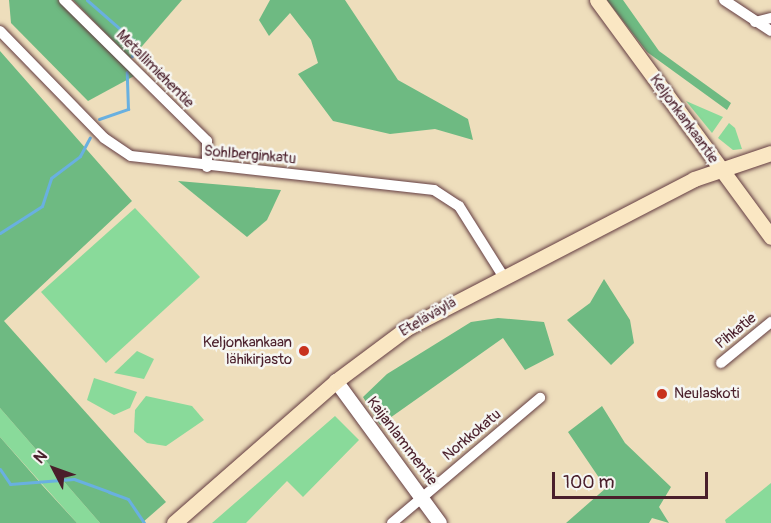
<!DOCTYPE html>
<html>
<head>
<meta charset="utf-8">
<style>
	body { margin:0 }
	#map { position:relative; width:771px; height:523px; overflow:hidden; background:#eedebc; font-family:Pangolin,sans-serif }
	div>[style] { position:absolute }
	.green>* { inset:0; background:#89da9a }
	.forest>* { inset:0; background:#6eba82 }
	.stream>* { height:3px; margin:-1.5px; padding:0 1.5px; transform-origin:1.5px; border-radius:1.5px; background:#69b0e0 }
	.roads { filter:drop-shadow(0 0 2px #633c41) drop-shadow(0 0 2px #633c41) }
	.minor>* { height:10px; margin:-5px; padding:0 5px; transform-origin:5px; border-radius:5px; background:#fff }
	.tertiary>* { height:14px; margin:-7px; padding:0 7px; transform-origin:7px; border-radius:7px; background:#fff }
	.secondary>* { height:15px; margin:-7.5px; padding:0 7.5px; transform-origin:7.5px; border-radius:7.5px; background:#fae7c3 }
	.dots>* { width:16px; height:16px; translate:-50% -50%; box-sizing:border-box; border:3px solid #f6f6f2; border-radius:50% }
	span { translate:-50% -50%; white-space:nowrap; text-align:center; line-height:1.15; -webkit-text-stroke:5px #f6f6f2; paint-order:stroke }
	.street-label { font-size:15px; color:#4a1f2b }
	.poi-label { font-size:15px; color:#4a1f2b }
	.right { translate:-100% -50%; text-align:right }
	.left { translate:0 -50%; text-align:left }
	.north { position:absolute; left:24px; top:439px; width:60px; height:60px; -webkit-text-stroke:4px #f6f6f2; paint-order:stroke; rotate:311deg; font-size:16px; font-weight:700; line-height:24px; text-align:center; color:#4a1f2b }
	.north::after { content:''; display:block; margin:auto; width:21px; height:27px; background:#4a1f2b; clip-path:polygon(50% 0,100% 100%,50% 72%,0 100%) }
	.scale { position:absolute; left:552px; top:472px; width:156px; height:27px; box-sizing:border-box; border:3px solid #4a1f2b; border-top:0; padding-left:8px; font-size:18px; line-height:21px; white-space:nowrap; color:#4a1f2b; -webkit-text-stroke:4px #f6f6f2; paint-order:stroke }
</style>
</head>
<body>
<div id="map">
	<div class="green">
		<i style="clip-path:polygon(686px 101px,723px 117px,712px 133px)"></i>
		<i style="clip-path:polygon(729px 123px,735px 128px,742px 149px,733px 150px,718px 138px)"></i>
		<i style="clip-path:polygon(135px 208px,200px 277px,106px 363px,41px 292px)"></i>
		<i style="clip-path:polygon(137px 351px,154px 359px,144px 379px,114px 373px)"></i>
		<i style="clip-path:polygon(94px 378px,137px 392px,130px 408px,114px 415px,87px 400px)"></i>
		<i style="clip-path:polygon(146px 396px,192px 406px,204px 420px,166px 446px,147px 443px,134px 432px,135px 410px)"></i>
		<i style="clip-path:polygon(0 408px,100px 523px,77px 523px,0 437px)"></i>
		<i style="clip-path:polygon(335px 416px,359px 440px,303px 497px,287px 481px,246px 523px,212px 523px)"></i>
		<i style="clip-path:polygon(771px 483px,771px 523px,726px 523px,725px 520px)"></i>
	</div>
	<div class="forest">
		<i style="clip-path:polygon(9px 0,58px 0,136px 75px,88px 101px,11px 23px)"></i>
		<i style="clip-path:polygon(73px 0,182px 0,131px 59px)"></i>
		<i style="clip-path:polygon(270px 0,345px 0,398px 80px,468px 119px,473px 140px,435px 129px,390px 134px,333px 121px,298px 74px,318px 63px,311px 40px,290px 13px,269px 36px,259px 20px)"></i>
		<i style="clip-path:polygon(607px 0,623px 0,659px 51px,731px 103px,727px 110px,647px 52px)"></i>
		<i style="clip-path:polygon(0 51px,132px 201px,4px 321px,166px 502px,142px 523px,100px 523px,0 408px)"></i>
		<i style="clip-path:polygon(178px 181px,281px 190px,267px 220px,247px 237px)"></i>
		<i style="clip-path:polygon(604px 279px,630px 320px,634px 343px,611px 365px,567px 320px,590px 303px)"></i>
		<i style="clip-path:polygon(498px 318px,544px 322px,554px 355px,525px 370px,503px 338px,380px 425px,363px 397px,387px 374px,471px 322px)"></i>
		<i style="clip-path:polygon(602px 406px,625px 443px,671px 487px,659px 507px,669px 523px,652px 518px,649px 523px,566px 523px,606px 488px,568px 432px)"></i>
		<i style="clip-path:polygon(0 437px,43px 486px,77px 523px,0 523px)"></i>
	</div>
	<div class="stream">
		<i style="left:87px;top:0;width:65px;rotate:41.3deg"></i>
		<i style="left:136px;top:43px;width:14px;rotate:107deg"></i>
		<i style="left:99px;top:119px;width:31px;rotate:-19deg"></i>
		<i style="left:128px;top:109px;width:37px;rotate:-92deg"></i>
		<i style="left:0;top:233px;width:50px;rotate:-32.7deg"></i>
		<i style="left:42px;top:206px;width:29px;rotate:-72deg"></i>
		<i style="left:51px;top:178px;width:36px;rotate:-37deg"></i>
		<i style="left:80px;top:156px;width:21px;rotate:-62deg"></i>
		<i style="left:0;top:469px;width:18px;rotate:56deg"></i>
		<i style="left:10px;top:484px;width:64px;rotate:-4.5deg"></i>
		<i style="left:74px;top:479px;width:37px;rotate:20deg"></i>
		<i style="left:109px;top:492px;width:20px;rotate:20deg"></i>
		<i style="left:128px;top:499px;width:29px;rotate:56deg"></i>
	</div>
	<div class="roads">
		<div class="minor">
			<i style="left:64px;top:0;width:201px;rotate:44.6deg"></i>
			<i style="left:207px;top:141px;width:26px;rotate:90deg"></i>
			<i style="left:724px;top:0;width:56px;rotate:33.4deg"></i>
			<i style="left:755px;top:22px;width:16px;rotate:-14deg"></i>
			<i style="left:0;top:31px;width:149px;rotate:45.8deg"></i>
			<i style="left:104px;top:138px;width:32px;rotate:34deg"></i>
			<i style="left:131px;top:156px;width:305px;rotate:6.4deg"></i>
			<i style="left:434px;top:190px;width:30px;rotate:33deg"></i>
			<i style="left:459px;top:206px;width:83px;rotate:57.8deg"></i>
			<i style="left:721px;top:363px;width:65px;rotate:-39.4deg"></i>
			<i style="left:392px;top:523px;width:194px;rotate:-40.2deg"></i>
		</div>
		<div class="tertiary">
			<i style="left:336px;top:381px;width:176px;rotate:53.8deg"></i>
		</div>
		<div class="secondary">
			<i style="left:597px;top:0;width:294px;rotate:53.7deg"></i>
			<i style="left:174px;top:523px;width:215px;rotate:-41.2deg"></i>
			<i style="left:336px;top:381px;width:89px;rotate:-36.7deg"></i>
			<i style="left:407px;top:328px;width:323px;rotate:-27.4deg"></i>
			<i style="left:694px;top:179px;width:81px;rotate:-18.7deg"></i>
		</div>
	</div>
	<div class="dots">
		<i style="left:304px;top:351px;background:#c8321e"></i>
		<i style="left:662px;top:394px;background:#c8321e"></i>
	</div>
	<div class="street-label">
		<span style="left:155px;top:69px;rotate:45deg">Metallimiehentie</span>
		<span style="left:684px;top:119px;rotate:54deg">Keljonkankaantie</span>
		<span style="left:250px;top:155px;rotate:5deg">Sohlberginkatu</span>
		<span style="left:428px;top:317px;rotate:-30deg">Eteläväylä</span>
		<span style="left:736px;top:331px;rotate:-39deg">Pihkatie</span>
		<span style="left:472px;top:435px;rotate:-40deg">Norkkokatu</span>
		<span style="left:402px;top:441px;rotate:53deg">Kaijanlammentie</span>
	</div>
	<div class="poi-label">
		<span class="right" style="left:292px;top:351px">Keljonkankaan<br>lähikirjasto</span>
		<span class="left" style="left:674px;top:394px">Neulaskoti</span>
	</div>
	<div class="north">N</div>
	<div class="scale">100 m</div>
</div>
</body>
</html>
